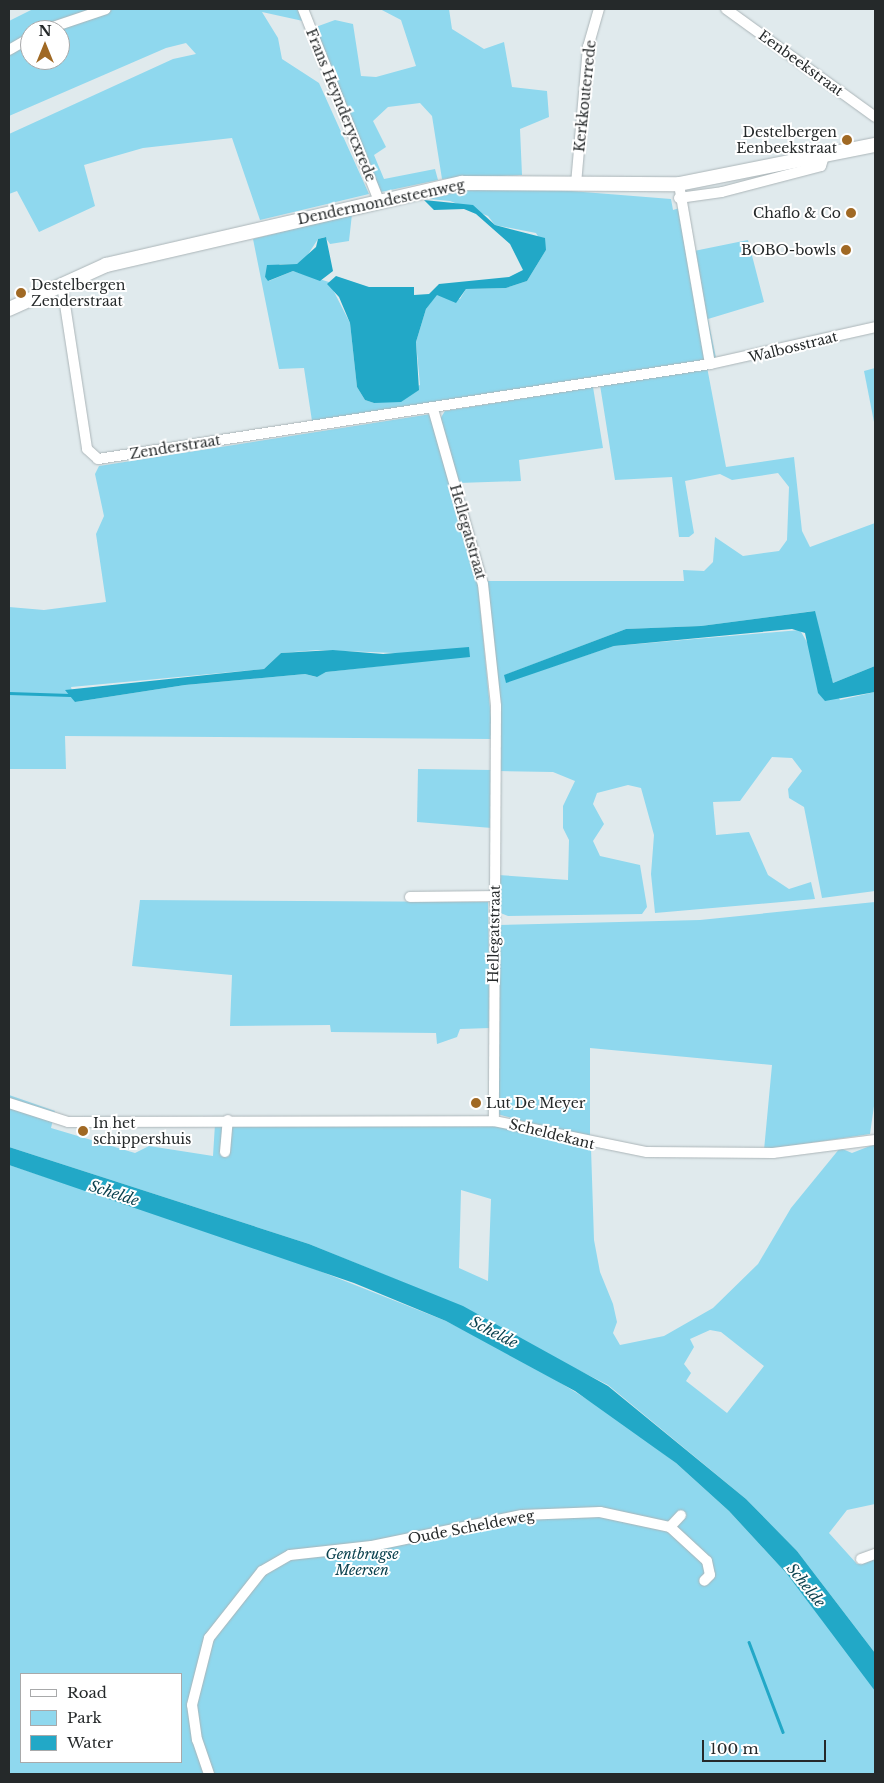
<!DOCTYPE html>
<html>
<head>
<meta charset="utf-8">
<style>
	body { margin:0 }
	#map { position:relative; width:884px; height:1783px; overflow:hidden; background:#e0eaed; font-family:"Libre Baskerville",serif }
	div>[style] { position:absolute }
	.green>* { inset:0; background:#8fd8ee }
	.water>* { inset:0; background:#22a8c7 }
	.stream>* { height:2.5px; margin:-1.25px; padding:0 1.25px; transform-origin:1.25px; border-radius:1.25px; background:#22a8c7 }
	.roads { filter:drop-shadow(0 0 1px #abb5b8) drop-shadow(0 0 1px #abb5b8) }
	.minor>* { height:10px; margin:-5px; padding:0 5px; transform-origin:5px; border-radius:5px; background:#fff }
	.secondary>* { height:14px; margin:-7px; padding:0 7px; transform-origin:7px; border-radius:7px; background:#fff }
	.dots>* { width:14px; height:14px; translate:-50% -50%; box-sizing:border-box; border:2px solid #fff; border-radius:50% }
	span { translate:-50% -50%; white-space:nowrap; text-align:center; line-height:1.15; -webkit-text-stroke:4px #fff; paint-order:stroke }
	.street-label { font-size:14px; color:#25292a }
	.poi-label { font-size:14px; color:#25292a }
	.right { translate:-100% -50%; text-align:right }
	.left { translate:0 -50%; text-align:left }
	.park-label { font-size:14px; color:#0b424f; font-style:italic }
	.water-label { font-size:15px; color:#0b424f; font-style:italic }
	.frame { position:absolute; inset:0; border:10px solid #25292a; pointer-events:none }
	.legend { position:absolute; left:20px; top:1673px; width:162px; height:90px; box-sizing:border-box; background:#fff; border:1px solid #a8a9aa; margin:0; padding:6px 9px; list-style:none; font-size:15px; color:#25292a }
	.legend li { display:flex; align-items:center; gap:10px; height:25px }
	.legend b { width:25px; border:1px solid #a8a9aa }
	.north { position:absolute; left:20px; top:20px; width:50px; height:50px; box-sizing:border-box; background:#fff; border:1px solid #a8a9aa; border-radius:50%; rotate:0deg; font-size:14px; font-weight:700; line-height:20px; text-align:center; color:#25292a }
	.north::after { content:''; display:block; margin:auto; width:18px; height:22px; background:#a06924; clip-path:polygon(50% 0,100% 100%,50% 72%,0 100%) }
	.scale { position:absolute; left:702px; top:1740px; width:124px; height:22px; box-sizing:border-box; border:2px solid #25292a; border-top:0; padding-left:6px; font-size:15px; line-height:18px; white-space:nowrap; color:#25292a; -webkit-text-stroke:4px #fff; paint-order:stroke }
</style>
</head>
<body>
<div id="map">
	<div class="green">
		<i style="clip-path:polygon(evenodd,33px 9px,298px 9px,303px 21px,262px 12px,278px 38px,282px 59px,319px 83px,369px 194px,260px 220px,232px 138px,143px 148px,84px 165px,95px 206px,39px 232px,17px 191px,9px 194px,9px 134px,173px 59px,196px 54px,186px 43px,166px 48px,9px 116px,9px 21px,33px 9px,30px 30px,60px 30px,60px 60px,30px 60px,30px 30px)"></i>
		<i style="clip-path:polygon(380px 9px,449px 9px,452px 29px,484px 49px,504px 42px,512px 87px,547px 91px,549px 117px,520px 129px,522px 175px,442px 179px,432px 116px,420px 103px,388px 107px,373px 121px,386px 147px,374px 155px,384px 179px,435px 169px,438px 180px,381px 192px,313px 28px,335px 20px,353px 24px,361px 76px,376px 77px,416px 66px,401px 20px)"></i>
		<i style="clip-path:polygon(533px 188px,671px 199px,673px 210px,683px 207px,694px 251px,748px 240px,764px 302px,708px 319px,716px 358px,312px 421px,304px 368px,279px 369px,253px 239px,352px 214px,349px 241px,330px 244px,325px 237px,318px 239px,305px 259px,297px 264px,280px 264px,265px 277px,269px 281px,293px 271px,329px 282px,350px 323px,357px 387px,365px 400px,374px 403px,420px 385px,416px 342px,426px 309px,437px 294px,460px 299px,466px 289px,506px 288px,527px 281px,546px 250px,536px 233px,495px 225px,488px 216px,450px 201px,429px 199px,454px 191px)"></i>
		<i style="clip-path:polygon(707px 367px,726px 467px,794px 457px,802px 531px,810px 547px,875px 523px,875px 666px,833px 683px,814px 611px,701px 626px,626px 629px,505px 675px,506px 682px,614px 646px,800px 630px,840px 700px,875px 692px,875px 891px,822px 898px,804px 807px,789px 798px,788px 789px,802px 771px,792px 758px,772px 757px,740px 801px,713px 802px,716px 835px,749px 832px,768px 875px,789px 889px,811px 882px,815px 899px,655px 913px,651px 874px,654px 835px,641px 788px,628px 785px,597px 793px,593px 804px,604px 824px,593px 841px,600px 856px,640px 865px,647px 907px,642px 914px,508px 916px,498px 912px,498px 875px,568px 880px,569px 840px,563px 828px,563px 806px,575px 781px,553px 772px,499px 771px,500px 702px,487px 581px,684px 581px,683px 570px,704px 571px,713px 562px,715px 537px,743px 556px,779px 551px,787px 540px,789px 487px,778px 473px,732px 480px,720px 474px,685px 481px,694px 533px,689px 537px,679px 537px,672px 477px,615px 480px,600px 385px)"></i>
		<i style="clip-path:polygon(875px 368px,875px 427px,864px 371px)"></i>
		<i style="clip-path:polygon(593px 387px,603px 448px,519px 460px,521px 481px,458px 483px,440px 419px,445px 411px)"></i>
		<i style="clip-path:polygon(evenodd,431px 414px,478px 585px,493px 739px,65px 736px,66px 769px,9px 769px,9px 607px,44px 610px,106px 602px,96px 534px,104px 516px,95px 474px,99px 466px,431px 414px,318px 650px,470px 656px,326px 672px,316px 677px,305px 674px,185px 685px,75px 702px,71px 687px,264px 669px,281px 653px,318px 650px)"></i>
		<i style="clip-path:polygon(418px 769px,493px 770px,492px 828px,417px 822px)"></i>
		<i style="clip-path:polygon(140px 900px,488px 902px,490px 1028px,460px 1029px,457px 1037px,437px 1044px,436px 1033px,331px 1032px,330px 1025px,230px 1026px,232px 975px,132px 966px)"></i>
		<i style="clip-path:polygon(875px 902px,875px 1099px,870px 1134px,764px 1150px,772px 1065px,590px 1048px,590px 1139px,497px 1114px,499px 925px,700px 920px)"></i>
		<i style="clip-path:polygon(evenodd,9px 1095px,55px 1111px,51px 1128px,135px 1153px,149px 1146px,213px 1156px,215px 1124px,491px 1125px,533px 1131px,591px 1148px,594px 1240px,600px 1272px,613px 1304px,617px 1322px,613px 1333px,620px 1345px,664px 1336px,713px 1308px,758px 1264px,791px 1208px,840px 1148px,852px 1153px,875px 1144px,875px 1504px,847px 1510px,829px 1533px,857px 1564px,875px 1559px,875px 1653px,797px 1551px,746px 1499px,608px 1385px,407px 1284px,309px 1244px,9px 1147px,9px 1095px,461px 1190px,491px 1199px,488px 1281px,459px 1268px,461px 1190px,9px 1095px,710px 1330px,721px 1332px,764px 1366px,727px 1413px,686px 1381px,691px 1373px,684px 1364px,694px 1347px,690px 1339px,710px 1330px)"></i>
		<i style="clip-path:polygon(evenodd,9px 1165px,264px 1249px,446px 1321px,520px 1358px,611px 1414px,676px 1463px,729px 1511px,787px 1574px,864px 1674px,875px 1691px,875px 1774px,9px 1774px,9px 1165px,21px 1674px,181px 1674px,181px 1762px,21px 1762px,21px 1674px)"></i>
	</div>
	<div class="water">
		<i style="clip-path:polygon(424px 200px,473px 205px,495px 225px,545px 238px,546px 250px,527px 281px,506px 288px,466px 289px,456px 303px,437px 295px,426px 309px,416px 342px,419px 390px,401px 402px,374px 403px,365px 400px,357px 387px,350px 323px,339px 297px,327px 284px,336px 276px,369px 287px,414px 287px,414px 295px,429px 294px,439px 284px,509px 277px,523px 270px,510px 244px,476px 214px,464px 209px,434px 210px)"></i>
		<i style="clip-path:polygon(326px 237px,333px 271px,320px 281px,293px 271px,268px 281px,265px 277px,267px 265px,297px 264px,316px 247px,318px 239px)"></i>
		<i style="clip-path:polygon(815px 611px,833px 683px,875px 666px,875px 692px,825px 701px,818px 693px,805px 633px,792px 629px,614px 646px,506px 683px,504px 675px,626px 629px,701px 626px)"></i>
		<i style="clip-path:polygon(469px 647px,470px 657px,326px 672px,317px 677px,305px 674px,185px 685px,75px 702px,65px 690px,264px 669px,281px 653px,333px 650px,383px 654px)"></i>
		<i style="clip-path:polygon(9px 1147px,309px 1244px,463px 1306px,608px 1386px,746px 1499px,797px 1551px,875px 1653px,875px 1691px,787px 1574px,729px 1511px,676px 1463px,575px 1391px,446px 1321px,354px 1283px,9px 1165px)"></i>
	</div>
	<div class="stream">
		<i style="left:9px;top:693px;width:61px;rotate:1.9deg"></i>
		<i style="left:749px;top:1642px;width:96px;rotate:69.3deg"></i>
	</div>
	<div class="roads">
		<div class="minor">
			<i style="left:303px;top:9px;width:206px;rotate:68.4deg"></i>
			<i style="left:726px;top:9px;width:184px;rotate:35.9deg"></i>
			<i style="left:44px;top:30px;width:65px;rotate:-18.7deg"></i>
			<i style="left:9px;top:50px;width:24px;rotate:-30deg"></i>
			<i style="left:576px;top:184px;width:138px;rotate:-85deg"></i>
			<i style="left:588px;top:47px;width:40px;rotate:-74deg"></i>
			<i style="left:679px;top:198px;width:43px;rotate:-7.9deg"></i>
			<i style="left:722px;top:192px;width:102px;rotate:-14.7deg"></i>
			<i style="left:821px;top:166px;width:14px;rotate:-73deg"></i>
			<i style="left:62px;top:285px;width:166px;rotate:81.3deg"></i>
			<i style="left:87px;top:449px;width:15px;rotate:42deg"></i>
			<i style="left:98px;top:459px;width:619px;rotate:-8.82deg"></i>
			<i style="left:710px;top:364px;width:183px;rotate:-99.8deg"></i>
			<i style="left:710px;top:364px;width:169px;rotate:-12.6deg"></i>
			<i style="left:433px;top:409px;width:182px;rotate:74.1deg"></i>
			<i style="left:483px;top:584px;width:123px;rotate:83.9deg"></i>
			<i style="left:496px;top:706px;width:415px;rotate:90.3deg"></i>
			<i style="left:410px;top:897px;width:84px;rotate:-0.7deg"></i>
			<i style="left:9px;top:1103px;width:62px;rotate:17.9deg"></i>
			<i style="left:68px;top:1122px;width:426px;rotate:-0.1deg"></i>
			<i style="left:494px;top:1121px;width:156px;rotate:11.5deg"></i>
			<i style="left:647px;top:1152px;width:126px;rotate:0.5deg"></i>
			<i style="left:773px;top:1153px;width:103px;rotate:-7.3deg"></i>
			<i style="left:225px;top:1152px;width:32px;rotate:-85deg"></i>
			<i style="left:670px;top:1527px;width:16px;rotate:-47deg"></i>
			<i style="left:861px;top:1559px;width:15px;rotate:-20deg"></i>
			<i style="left:209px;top:1774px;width:36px;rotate:-109deg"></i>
			<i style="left:197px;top:1740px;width:35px;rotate:-98deg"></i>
			<i style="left:192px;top:1705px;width:69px;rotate:-75.8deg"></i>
			<i style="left:209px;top:1638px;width:85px;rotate:-51.7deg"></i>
			<i style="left:262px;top:1571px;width:32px;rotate:-30deg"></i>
			<i style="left:290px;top:1555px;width:82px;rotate:-6.3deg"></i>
			<i style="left:372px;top:1546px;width:153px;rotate:-11.7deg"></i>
			<i style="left:522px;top:1515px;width:78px;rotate:-2.2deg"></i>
			<i style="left:600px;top:1512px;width:72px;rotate:12.1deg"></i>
			<i style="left:670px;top:1527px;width:50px;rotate:42.6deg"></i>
			<i style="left:707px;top:1561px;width:14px;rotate:78deg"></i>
			<i style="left:710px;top:1575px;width:8px;rotate:135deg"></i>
		</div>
		<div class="secondary">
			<i style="left:9px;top:309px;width:107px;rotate:-24.4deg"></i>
			<i style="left:106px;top:265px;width:365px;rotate:-13deg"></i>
			<i style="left:462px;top:183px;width:217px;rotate:0.3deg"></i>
			<i style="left:679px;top:184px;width:200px;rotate:-11.3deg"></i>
		</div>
	</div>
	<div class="dots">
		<i style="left:847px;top:140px;background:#a06924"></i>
		<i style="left:851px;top:213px;background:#a06924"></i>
		<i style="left:846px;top:250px;background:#a06924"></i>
		<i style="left:21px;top:293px;background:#a06924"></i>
		<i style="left:476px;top:1103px;background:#a06924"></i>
		<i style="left:83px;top:1131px;background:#a06924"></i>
	</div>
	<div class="street-label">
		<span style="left:801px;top:63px;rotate:36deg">Eenbeekstraat</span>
		<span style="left:585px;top:96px;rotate:-84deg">Kerkkouterrede</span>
		<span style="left:341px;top:105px;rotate:68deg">Frans Heynderycxrede</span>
		<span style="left:381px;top:202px;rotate:-12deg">Dendermondesteenweg</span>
		<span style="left:793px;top:347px;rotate:-14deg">Walbosstraat</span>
		<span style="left:175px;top:447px;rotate:-9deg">Zenderstraat</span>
		<span style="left:468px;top:532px;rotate:74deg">Hellegatstraat</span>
		<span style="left:494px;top:934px;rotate:-89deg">Hellegatstraat</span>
		<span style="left:552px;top:1134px;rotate:14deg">Scheldekant</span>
		<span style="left:471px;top:1527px;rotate:-11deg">Oude Scheldeweg</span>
	</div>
	<div class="poi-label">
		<span class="right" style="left:837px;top:140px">Destelbergen<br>Eenbeekstraat</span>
		<span class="right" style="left:841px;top:213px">Chaflo &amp; Co</span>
		<span class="right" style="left:836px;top:250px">BOBO-bowls</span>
		<span class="left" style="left:31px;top:293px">Destelbergen<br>Zenderstraat</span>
		<span class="left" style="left:486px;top:1103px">Lut De Meyer</span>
		<span class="left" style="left:93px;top:1131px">In het<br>schippershuis</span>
	</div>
	<div class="park-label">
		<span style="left:362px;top:1562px">Gentbrugse<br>Meersen</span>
	</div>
	<div class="water-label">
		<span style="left:114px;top:1193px;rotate:18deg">Schelde</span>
		<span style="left:494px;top:1332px;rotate:27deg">Schelde</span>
		<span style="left:806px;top:1585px;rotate:51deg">Schelde</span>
	</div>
	<div class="frame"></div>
	<ul class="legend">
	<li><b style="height:6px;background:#fff"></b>Road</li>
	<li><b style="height:14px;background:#8fd8ee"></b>Park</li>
	<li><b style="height:14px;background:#22a8c7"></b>Water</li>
	</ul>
	<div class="north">N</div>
	<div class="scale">100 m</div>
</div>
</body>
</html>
